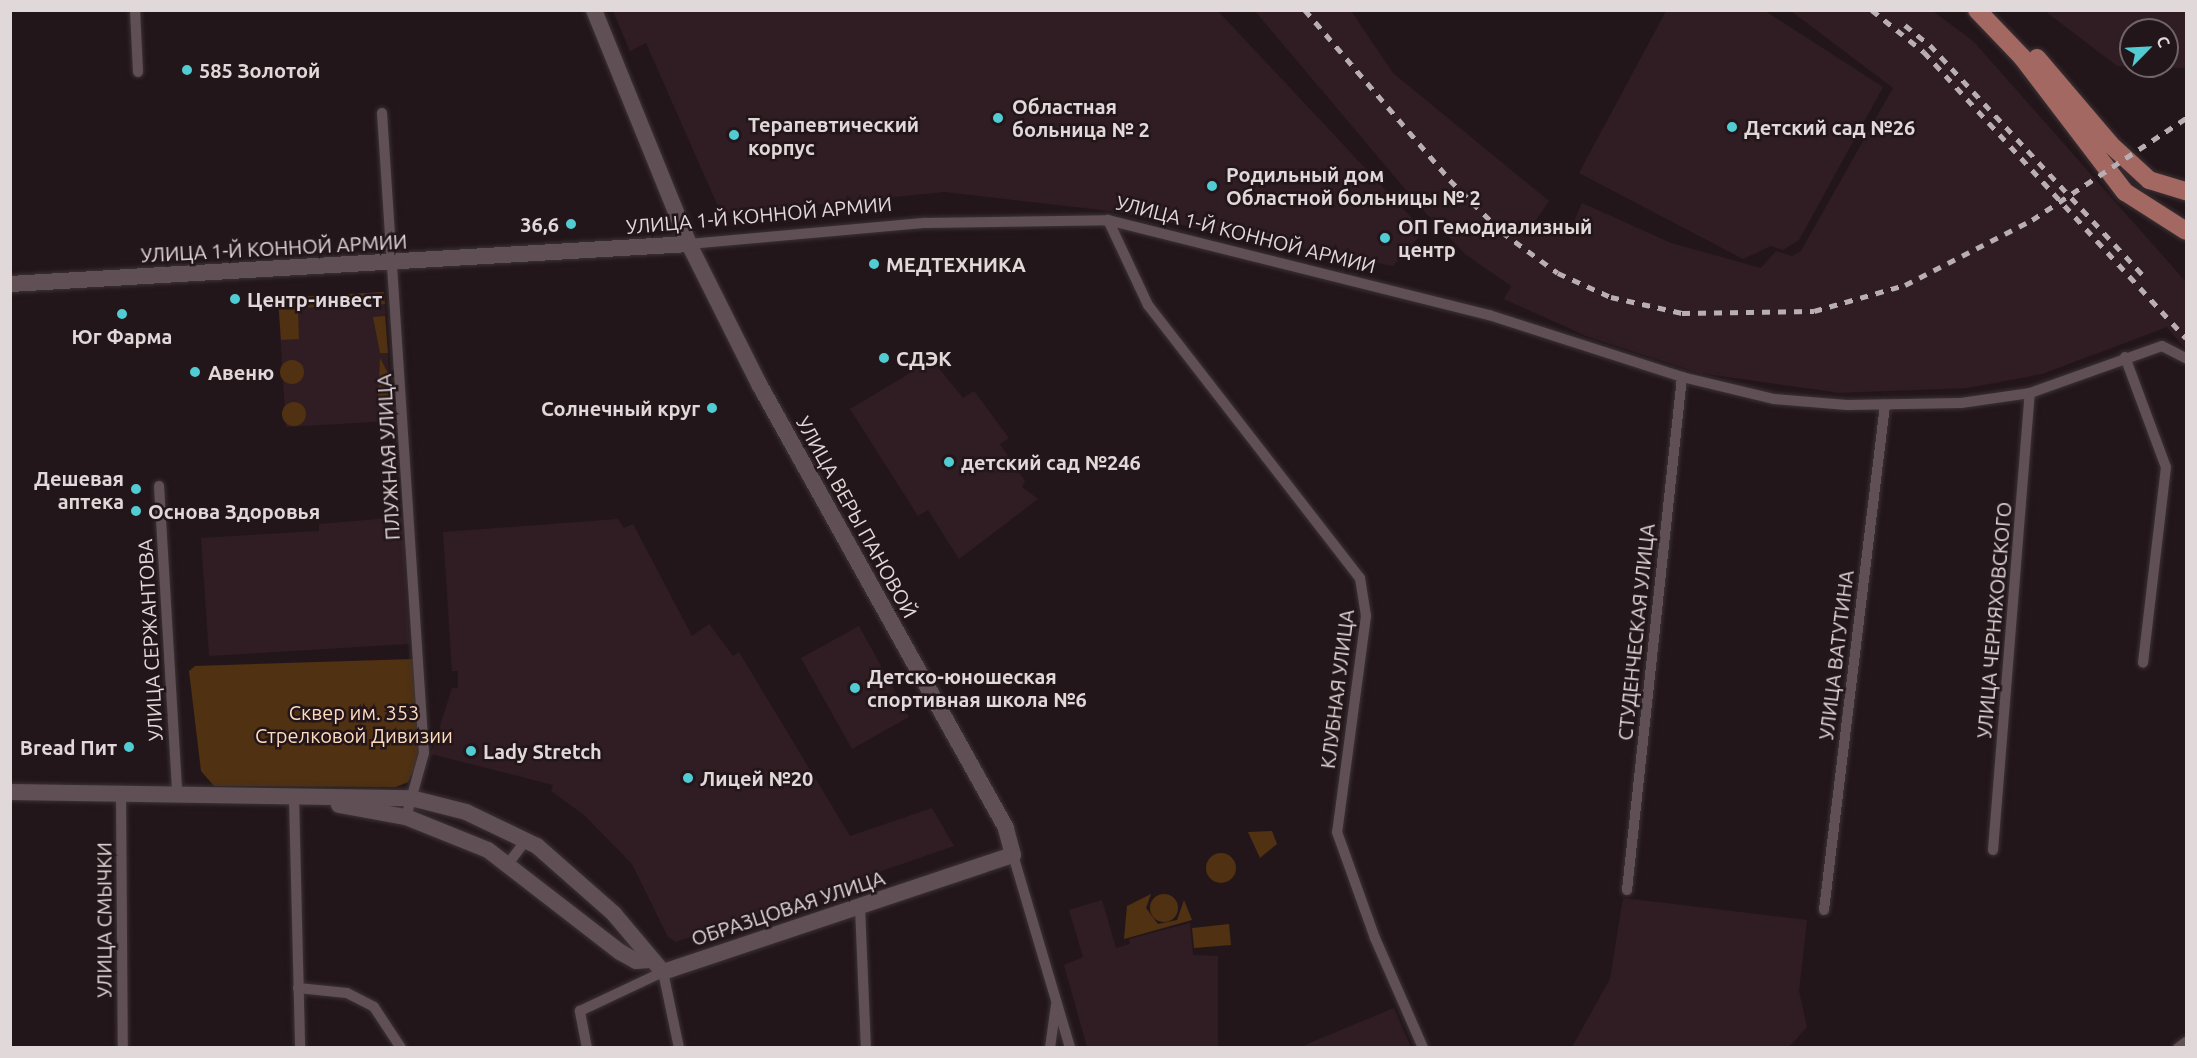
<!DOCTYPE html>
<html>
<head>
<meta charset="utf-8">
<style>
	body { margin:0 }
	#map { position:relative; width:2197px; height:1058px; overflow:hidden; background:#23161a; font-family:Ubuntu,sans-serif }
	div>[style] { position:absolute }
	.built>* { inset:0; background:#301d23 }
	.green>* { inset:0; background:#503111 }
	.round { border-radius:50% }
	.roads { filter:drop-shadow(0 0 2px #3b3235) drop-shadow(0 0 2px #3b3235) }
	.street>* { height:10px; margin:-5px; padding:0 5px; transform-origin:5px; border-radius:5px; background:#605055 }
	.secondary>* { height:16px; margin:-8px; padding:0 8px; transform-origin:8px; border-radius:8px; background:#605055 }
	.primary>* { height:18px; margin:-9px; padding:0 9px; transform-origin:9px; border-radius:9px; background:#a36861 }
	.rail>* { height:4.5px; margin-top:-2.25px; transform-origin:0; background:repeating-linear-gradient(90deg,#b9afb2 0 8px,transparent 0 16px) }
	.dots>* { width:16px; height:16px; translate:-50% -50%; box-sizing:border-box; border:3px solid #23161a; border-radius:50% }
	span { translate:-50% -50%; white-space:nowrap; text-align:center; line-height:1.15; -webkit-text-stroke:5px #23161a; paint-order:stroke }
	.poi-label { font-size:20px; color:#e1d8da; font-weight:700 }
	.left { translate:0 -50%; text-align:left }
	.right { translate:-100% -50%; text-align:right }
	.street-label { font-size:20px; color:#e1d8da }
	.park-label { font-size:20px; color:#ffdbbc }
	.frame { position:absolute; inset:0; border:12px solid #e1d8da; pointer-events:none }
	.north { position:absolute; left:2119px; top:18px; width:60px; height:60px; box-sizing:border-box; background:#23161a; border:2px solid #6f6467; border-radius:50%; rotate:66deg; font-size:16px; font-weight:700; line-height:24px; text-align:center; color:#e1d8da }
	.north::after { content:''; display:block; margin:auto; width:21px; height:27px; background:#51ccd2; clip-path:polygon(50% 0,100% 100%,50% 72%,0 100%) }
</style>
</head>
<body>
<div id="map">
	<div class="built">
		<i style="clip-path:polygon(613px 11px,1218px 11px,1424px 231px,1393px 266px,1110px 211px,945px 192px,728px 213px,717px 204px,646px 43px,630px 51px)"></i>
		<i style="clip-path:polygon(1255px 11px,1351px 11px,1393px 73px,1549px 201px,1534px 223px,1572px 226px,1582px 203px,1671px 243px,1761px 268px,1776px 251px,1792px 256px,1801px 251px,1893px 88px,1791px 11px,1933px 11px,1974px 42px,2186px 282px,2186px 350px,2167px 327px,2042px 374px,1967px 388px,1840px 393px,1699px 373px,1586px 336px,1504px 299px,1511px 286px,1465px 254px,1421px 208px)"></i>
		<i style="clip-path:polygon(1666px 11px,1765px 11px,1883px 87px,1799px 240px,1783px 250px,1771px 246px,1743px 259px,1579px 173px)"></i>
		<i style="clip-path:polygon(evenodd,2045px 11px,2186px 11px,2186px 68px,2117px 66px,2045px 11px,2131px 30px,2167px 30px,2167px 66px,2131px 66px,2131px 30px)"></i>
		<i style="clip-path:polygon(384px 292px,392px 421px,286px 427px,278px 298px)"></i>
		<i style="clip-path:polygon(932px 360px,963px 398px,974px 391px,1009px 438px,1000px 444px,1025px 481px,1022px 487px,1038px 499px,959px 559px,928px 510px,918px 516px,850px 409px)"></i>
		<i style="clip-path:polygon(402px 517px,409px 644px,209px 656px,201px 538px,319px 531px,319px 524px)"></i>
		<i style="clip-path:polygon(618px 519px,624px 528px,633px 524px,692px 636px,709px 624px,733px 656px,739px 652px,850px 836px,932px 808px,954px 846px,676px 942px,668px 937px,632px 864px,584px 815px,551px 791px,553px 785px,431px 754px,452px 688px,458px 688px,458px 671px,452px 671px,443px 532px)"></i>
		<i style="clip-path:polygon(859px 626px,909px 717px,852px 749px,801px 658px)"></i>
		<i style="clip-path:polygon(1623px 898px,1807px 920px,1799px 991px,1807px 1027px,1789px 1047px,1572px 1047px,1610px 979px)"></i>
		<i style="clip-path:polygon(1102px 900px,1116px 948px,1130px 944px,1129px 939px,1190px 923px,1193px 955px,1218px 956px,1218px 1047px,1087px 1047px,1064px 965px,1083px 957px,1069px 910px)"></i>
		<i style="clip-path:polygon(1394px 1008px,1411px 1047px,1301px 1047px,1312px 1042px)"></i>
	</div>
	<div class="green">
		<i style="clip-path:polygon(384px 292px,385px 304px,298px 308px,299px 339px,281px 340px,278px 298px)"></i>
		<i style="clip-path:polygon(385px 316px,388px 353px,380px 353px,373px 317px)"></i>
		<i style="clip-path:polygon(380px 358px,389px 375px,390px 401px,378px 402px)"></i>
		<i class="round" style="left:280px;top:360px;width:24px;height:24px"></i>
		<i class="round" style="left:282px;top:402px;width:24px;height:24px"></i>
		<i style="clip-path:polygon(413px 659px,420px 759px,408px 782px,396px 787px,214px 786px,201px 771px,189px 671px,195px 666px)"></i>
		<i style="clip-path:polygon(1272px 831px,1277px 844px,1260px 858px,1248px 832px)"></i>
		<i class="round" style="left:1206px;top:853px;width:30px;height:30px"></i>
		<i class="round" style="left:1150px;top:894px;width:28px;height:28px"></i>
		<i style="clip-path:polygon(1151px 894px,1146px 908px,1158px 924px,1177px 920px,1184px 900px,1192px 920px,1124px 939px,1127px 906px)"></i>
		<i style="clip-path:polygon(1229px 924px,1231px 945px,1194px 948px,1192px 928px)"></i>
	</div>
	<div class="roads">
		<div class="street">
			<i style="left:135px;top:10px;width:62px;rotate:87.2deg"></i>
			<i style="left:382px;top:113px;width:641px;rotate:86.25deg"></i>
			<i style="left:424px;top:753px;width:66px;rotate:105.7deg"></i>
			<i style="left:1108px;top:220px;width:94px;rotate:64.8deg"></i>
			<i style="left:1148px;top:305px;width:346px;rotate:52.2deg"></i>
			<i style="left:1360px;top:578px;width:38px;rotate:81deg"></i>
			<i style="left:1366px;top:616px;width:218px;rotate:97.6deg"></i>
			<i style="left:1337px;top:832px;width:113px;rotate:70.3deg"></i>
			<i style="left:1375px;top:938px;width:120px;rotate:66.4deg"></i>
			<i style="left:689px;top:244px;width:238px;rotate:-5.1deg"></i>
			<i style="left:926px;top:223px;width:182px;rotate:-0.9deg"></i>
			<i style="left:1108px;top:220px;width:393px;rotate:14deg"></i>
			<i style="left:1489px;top:315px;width:203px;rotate:17.8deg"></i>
			<i style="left:1682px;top:377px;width:95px;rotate:13.4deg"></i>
			<i style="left:1774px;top:399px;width:73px;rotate:4.7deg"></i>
			<i style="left:1847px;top:405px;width:114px;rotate:-1deg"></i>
			<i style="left:1961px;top:403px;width:70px;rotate:-8.2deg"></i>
			<i style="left:2030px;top:393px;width:140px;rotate:-19.6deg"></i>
			<i style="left:2162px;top:346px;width:27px;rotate:27deg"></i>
			<i style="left:2125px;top:357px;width:117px;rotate:69.6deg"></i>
			<i style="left:2166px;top:467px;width:197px;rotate:96.7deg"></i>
			<i style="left:159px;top:486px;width:308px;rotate:86.6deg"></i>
			<i style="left:121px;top:792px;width:256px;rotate:89.6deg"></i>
			<i style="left:294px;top:797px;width:251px;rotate:88.6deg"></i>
			<i style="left:1993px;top:850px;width:458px;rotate:-85.4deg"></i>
			<i style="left:1013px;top:855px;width:201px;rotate:73.5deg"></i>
			<i style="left:508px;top:864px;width:30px;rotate:-53deg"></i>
			<i style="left:1627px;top:890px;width:516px;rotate:-83.88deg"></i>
			<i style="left:860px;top:907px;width:141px;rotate:87.6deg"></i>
			<i style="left:1824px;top:910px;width:509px;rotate:-83.11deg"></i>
			<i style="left:298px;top:988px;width:49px;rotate:5.8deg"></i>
			<i style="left:347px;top:993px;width:30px;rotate:27deg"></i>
			<i style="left:374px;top:1007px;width:49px;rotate:56.6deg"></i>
			<i style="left:587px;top:1048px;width:38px;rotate:-101deg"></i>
			<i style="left:580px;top:1011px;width:92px;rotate:-25.2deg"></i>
			<i style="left:663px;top:972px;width:78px;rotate:78.1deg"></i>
			<i style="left:1050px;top:1048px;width:43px;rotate:-82.1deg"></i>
			<i style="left:2178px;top:1048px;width:10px;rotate:-37deg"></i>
		</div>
		<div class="secondary">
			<i style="left:10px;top:284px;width:680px;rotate:-3.37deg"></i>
			<i style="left:10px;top:792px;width:401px;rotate:0.9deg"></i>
			<i style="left:411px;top:798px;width:57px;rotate:14.3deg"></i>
			<i style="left:466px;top:812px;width:79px;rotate:25.6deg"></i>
			<i style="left:537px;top:846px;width:103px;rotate:41.4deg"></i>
			<i style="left:614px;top:914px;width:76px;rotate:49.8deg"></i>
			<i style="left:663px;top:972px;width:369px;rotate:-18.5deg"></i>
			<i style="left:1013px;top:855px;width:28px;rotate:-105deg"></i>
			<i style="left:1006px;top:828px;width:508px;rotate:-119.09deg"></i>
			<i style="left:759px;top:384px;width:157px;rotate:-116.6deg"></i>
			<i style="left:689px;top:244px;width:253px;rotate:-112.1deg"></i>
			<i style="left:339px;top:805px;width:68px;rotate:10.2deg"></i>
			<i style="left:406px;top:817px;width:88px;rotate:21.9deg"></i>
			<i style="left:488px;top:850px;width:167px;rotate:37.7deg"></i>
			<i style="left:620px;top:952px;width:18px;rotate:29deg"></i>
			<i style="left:636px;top:961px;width:14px;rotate:-4deg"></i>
		</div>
		<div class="primary">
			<i style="left:1977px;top:10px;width:65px;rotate:46.2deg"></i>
			<i style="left:2022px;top:57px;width:170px;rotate:52.7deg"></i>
			<i style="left:2125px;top:192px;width:72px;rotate:32.6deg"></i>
			<i style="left:2037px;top:58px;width:114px;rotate:49.6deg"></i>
			<i style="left:2111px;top:145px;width:52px;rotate:42.6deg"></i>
			<i style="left:2149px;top:180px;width:39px;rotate:17deg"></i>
		</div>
	</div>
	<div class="rail">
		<i style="left:1305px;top:10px;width:223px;rotate:49.5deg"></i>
		<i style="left:1450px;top:180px;width:74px;rotate:45deg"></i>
		<i style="left:1502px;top:232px;width:69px;rotate:36.2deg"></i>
		<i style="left:1558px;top:273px;width:58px;rotate:24.4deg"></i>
		<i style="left:1611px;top:297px;width:73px;rotate:12.7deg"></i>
		<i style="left:1682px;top:313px;width:132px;rotate:-0.9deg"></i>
		<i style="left:1814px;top:311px;width:95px;rotate:-15.9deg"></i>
		<i style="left:1905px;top:285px;width:143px;rotate:-27.1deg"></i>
		<i style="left:2032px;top:220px;width:185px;rotate:-33.5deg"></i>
		<i style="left:1872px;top:10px;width:67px;rotate:38.9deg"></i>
		<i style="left:1924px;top:52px;width:388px;rotate:47.5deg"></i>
		<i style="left:1905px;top:25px;width:32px;rotate:39deg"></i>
		<i style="left:1930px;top:45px;width:313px;rotate:47.2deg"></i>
	</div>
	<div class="dots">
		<i style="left:187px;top:70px;background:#51ccd2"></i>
		<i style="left:998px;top:118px;background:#51ccd2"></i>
		<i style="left:1732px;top:127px;background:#51ccd2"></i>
		<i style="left:734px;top:135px;background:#51ccd2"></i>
		<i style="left:1212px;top:186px;background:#51ccd2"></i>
		<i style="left:571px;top:224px;background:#51ccd2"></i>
		<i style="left:1385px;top:238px;background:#51ccd2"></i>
		<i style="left:874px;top:264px;background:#51ccd2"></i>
		<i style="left:235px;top:299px;background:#51ccd2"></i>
		<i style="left:122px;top:314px;background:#51ccd2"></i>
		<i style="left:884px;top:358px;background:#51ccd2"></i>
		<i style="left:195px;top:372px;background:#51ccd2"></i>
		<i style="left:712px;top:408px;background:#51ccd2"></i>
		<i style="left:949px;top:462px;background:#51ccd2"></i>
		<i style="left:136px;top:489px;background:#51ccd2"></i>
		<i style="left:136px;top:511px;background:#51ccd2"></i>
		<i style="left:855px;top:688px;background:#51ccd2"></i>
		<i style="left:129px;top:747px;background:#51ccd2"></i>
		<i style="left:471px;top:751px;background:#51ccd2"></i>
		<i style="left:688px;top:778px;background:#51ccd2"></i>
	</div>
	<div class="poi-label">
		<span class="left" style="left:199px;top:70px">585 Золотой</span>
		<span class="left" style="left:1012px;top:118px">Областная<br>больница № 2</span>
		<span class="left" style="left:748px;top:136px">Терапевтический<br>корпус</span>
		<span class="left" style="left:1744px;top:127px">Детский сад №26</span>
		<span class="left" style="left:1226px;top:186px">Родильный дом<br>Областной больницы № 2</span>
		<span class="right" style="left:559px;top:224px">36,6</span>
		<span class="left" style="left:1398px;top:238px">ОП Гемодиализный<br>центр</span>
		<span class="left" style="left:886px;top:264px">МЕДТЕХНИКА</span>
		<span class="left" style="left:247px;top:299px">Центр-инвест</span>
		<span style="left:122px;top:336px">Юг Фарма</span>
		<span class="left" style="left:896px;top:358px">СДЭК</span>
		<span class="left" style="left:208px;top:372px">Авеню</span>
		<span class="right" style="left:700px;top:408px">Солнечный круг</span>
		<span class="left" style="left:961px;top:462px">детский сад №246</span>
		<span class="right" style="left:124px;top:490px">Дешевая<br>аптека</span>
		<span class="left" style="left:148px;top:511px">Основа Здоровья</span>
		<span class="left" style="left:867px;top:688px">Детско-юношеская<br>спортивная школа №6</span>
		<span class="right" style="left:117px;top:747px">Bread Пит</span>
		<span class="left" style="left:483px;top:751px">Lady Stretch</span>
		<span class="left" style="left:700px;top:778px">Лицей №20</span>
	</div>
	<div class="street-label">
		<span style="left:759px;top:215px;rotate:-5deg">УЛИЦА 1-Й КОННОЙ АРМИИ</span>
		<span style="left:1246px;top:234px;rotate:14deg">УЛИЦА 1-Й КОННОЙ АРМИИ</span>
		<span style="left:274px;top:248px;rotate:-3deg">УЛИЦА 1-Й КОННОЙ АРМИИ</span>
		<span style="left:388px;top:457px;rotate:-93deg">ПЛУЖНАЯ УЛИЦА</span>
		<span style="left:857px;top:517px;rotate:61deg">УЛИЦА ВЕРЫ ПАНОВОЙ</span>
		<span style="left:1994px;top:620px;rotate:-85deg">УЛИЦА ЧЕРНЯХОВСКОГО</span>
		<span style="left:1636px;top:632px;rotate:-84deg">СТУДЕНЧЕСКАЯ УЛИЦА</span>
		<span style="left:150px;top:640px;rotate:-93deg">УЛИЦА СЕРЖАНТОВА</span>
		<span style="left:1836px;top:655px;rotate:-83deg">УЛИЦА ВАТУТИНА</span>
		<span style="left:1337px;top:689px;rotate:-83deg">КЛУБНАЯ УЛИЦА</span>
		<span style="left:788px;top:908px;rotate:-18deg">ОБРАЗЦОВАЯ УЛИЦА</span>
		<span style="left:104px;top:920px;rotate:-90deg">УЛИЦА СМЫЧКИ</span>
	</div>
	<div class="park-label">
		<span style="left:354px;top:724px">Сквер им. 353<br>Стрелковой Дивизии</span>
	</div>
	<div class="frame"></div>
	<div class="north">С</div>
</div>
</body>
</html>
